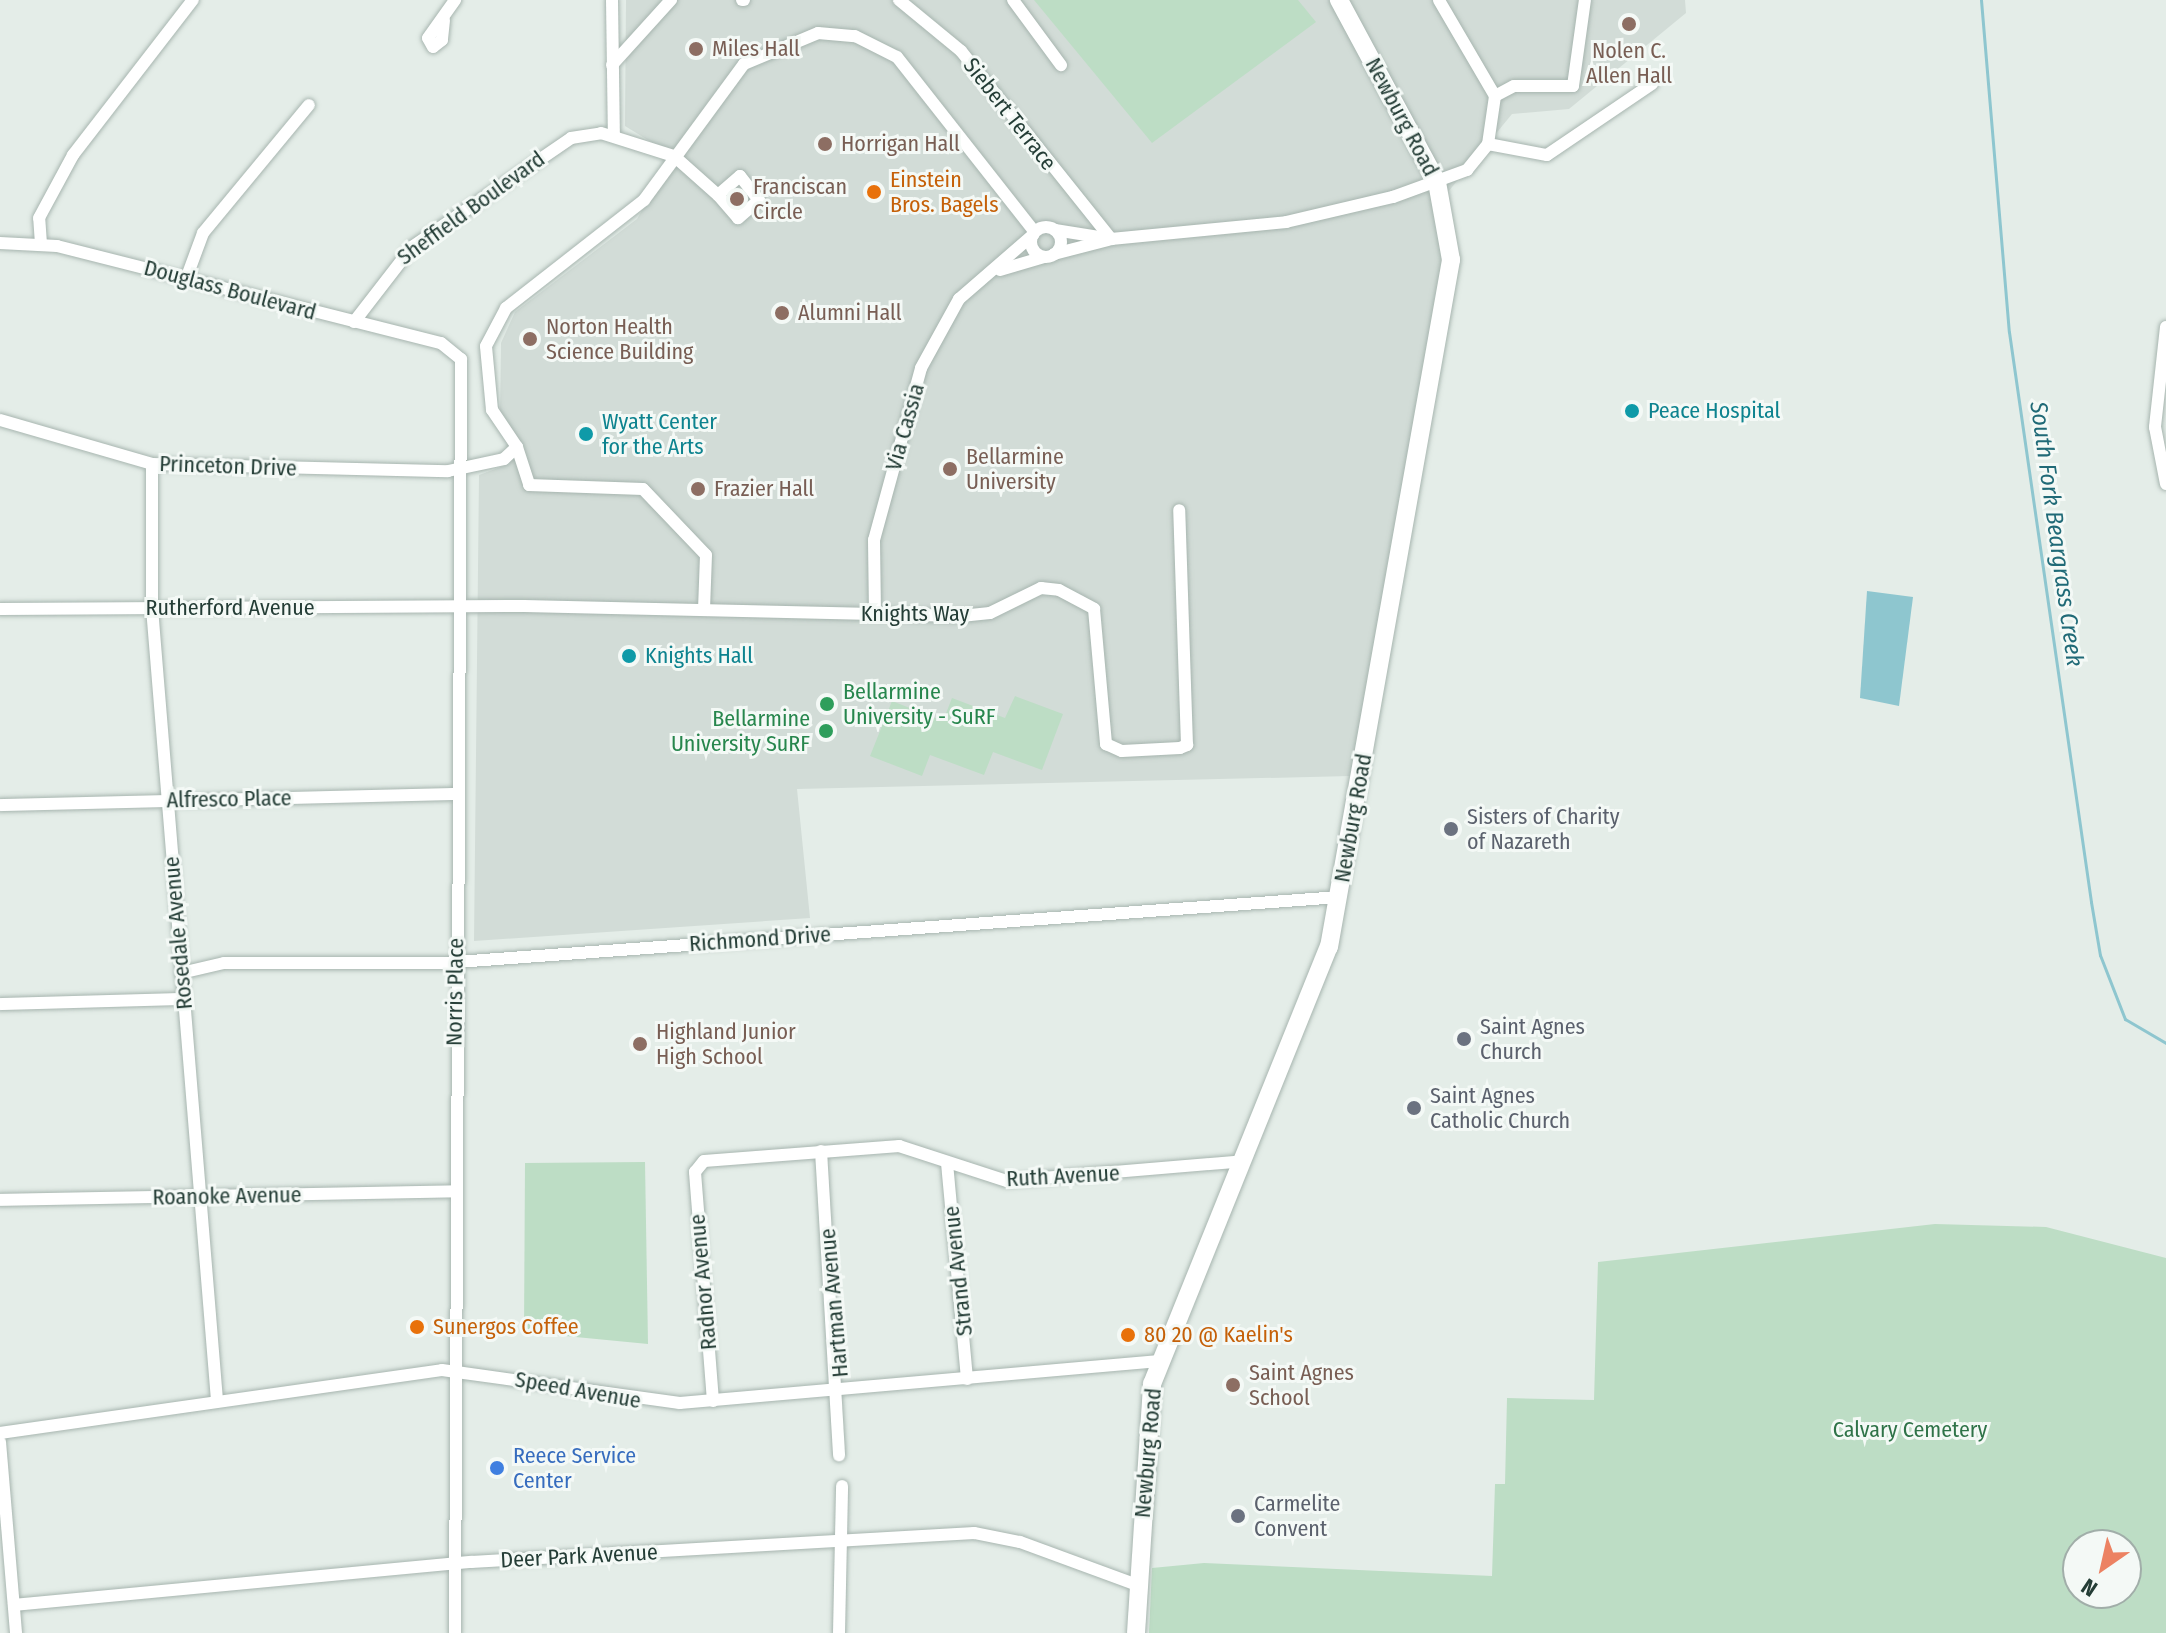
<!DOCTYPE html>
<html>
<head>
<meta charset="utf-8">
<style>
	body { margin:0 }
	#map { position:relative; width:2166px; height:1633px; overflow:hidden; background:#e4ede8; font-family:"Fira Sans Condensed",sans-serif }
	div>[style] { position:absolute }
	.built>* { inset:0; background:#d2dcd7 }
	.green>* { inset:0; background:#bdddc5 }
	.water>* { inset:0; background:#8ec6cf }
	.stream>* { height:3px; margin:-1.5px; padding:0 1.5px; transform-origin:1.5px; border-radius:1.5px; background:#8ec6cf }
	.roads { filter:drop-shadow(0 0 2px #a7b5af) drop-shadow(0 0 2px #a7b5af) }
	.minor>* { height:12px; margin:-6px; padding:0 6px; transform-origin:6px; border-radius:6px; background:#fff }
	.minor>.ring { margin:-6px; padding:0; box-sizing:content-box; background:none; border:12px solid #fff; border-radius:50% }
	.secondary>* { height:18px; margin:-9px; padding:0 9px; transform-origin:9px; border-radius:9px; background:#fff }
	.dots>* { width:22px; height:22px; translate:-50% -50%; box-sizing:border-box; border:4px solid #f4f9f6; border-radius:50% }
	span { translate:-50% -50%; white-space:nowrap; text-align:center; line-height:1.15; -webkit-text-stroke:6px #f4f9f6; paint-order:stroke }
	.education-label { font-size:22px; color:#785e54 }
	.left { translate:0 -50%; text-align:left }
	.street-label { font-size:22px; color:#243d36 }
	.food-label { font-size:22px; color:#c56008 }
	.culture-label { font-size:22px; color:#0d838f }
	.leisure-label { font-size:22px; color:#27864d }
	.right { translate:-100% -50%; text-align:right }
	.worship-label { font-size:22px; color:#5b616d }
	.park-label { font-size:22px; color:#2f7348 }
	.shop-label { font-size:22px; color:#366cbe }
	.water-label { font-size:24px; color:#206a77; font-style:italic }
	.north { position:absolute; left:2062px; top:1529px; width:80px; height:80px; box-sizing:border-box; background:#f4f9f6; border:2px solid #a1aea9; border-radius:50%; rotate:214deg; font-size:22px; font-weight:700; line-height:32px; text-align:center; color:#243d36 }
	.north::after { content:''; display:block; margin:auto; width:28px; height:36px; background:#ec8262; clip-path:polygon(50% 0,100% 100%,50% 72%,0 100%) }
</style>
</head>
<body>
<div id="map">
	<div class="built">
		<i style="clip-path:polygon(626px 0,1685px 0,1686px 13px,1569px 109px,1512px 114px,1443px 198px,1446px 263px,1350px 776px,797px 789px,810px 918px,474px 941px,479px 475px,509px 464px,519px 444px,500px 420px,501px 343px,515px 312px,637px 219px,674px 156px,625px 126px)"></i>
	</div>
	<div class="green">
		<i style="clip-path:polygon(1034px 0,1298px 0,1316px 22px,1152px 143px)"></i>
		<i style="clip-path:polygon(1015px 696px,1063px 714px,1042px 770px,993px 752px,984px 775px,930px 755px,922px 776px,870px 756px,892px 701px,943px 721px,952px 698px,1005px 718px)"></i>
		<i style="clip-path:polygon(645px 1162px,648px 1344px,524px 1332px,525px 1163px)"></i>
		<i style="clip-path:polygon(evenodd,1935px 1224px,2046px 1227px,2166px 1258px,2166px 1633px,1149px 1633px,1152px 1568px,1204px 1563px,1492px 1576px,1495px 1484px,1505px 1484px,1507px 1398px,1594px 1400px,1598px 1262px,1935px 1224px,2078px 1545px,2126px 1545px,2126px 1593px,2078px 1593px,2078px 1545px)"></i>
	</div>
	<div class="water">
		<i style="clip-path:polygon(1867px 591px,1913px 597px,1899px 706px,1860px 698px)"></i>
	</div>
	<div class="stream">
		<i style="left:1981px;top:0;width:333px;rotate:85.2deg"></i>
		<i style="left:2009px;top:332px;width:576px;rotate:81.81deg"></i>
		<i style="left:2091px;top:902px;width:54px;rotate:80.4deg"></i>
		<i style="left:2100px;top:955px;width:69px;rotate:68.7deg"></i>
		<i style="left:2125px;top:1019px;width:48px;rotate:30.3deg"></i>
	</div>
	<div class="roads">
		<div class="minor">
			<i style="left:612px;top:0;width:136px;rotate:89.2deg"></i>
			<i style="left:742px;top:0;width:2px"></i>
			<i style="left:899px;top:0;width:80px;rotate:39.4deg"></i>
			<i style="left:961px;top:51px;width:241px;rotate:51.4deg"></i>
			<i style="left:1013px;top:0;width:81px;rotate:53.6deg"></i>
			<i style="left:444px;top:20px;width:20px;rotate:96deg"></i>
			<i style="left:442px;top:40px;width:11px;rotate:142deg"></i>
			<i style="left:433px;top:47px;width:10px;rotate:-119deg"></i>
			<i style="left:428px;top:38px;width:47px;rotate:-54.6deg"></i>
			<i style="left:612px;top:65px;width:88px;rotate:-47.8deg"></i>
			<i style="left:1495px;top:96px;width:21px;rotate:-28deg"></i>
			<i style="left:1514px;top:86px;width:59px"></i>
			<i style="left:1573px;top:86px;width:87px;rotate:-82.1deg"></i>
			<i style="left:1488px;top:144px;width:60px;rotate:10.6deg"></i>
			<i style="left:1547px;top:155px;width:127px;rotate:-34.1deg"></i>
			<i class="ring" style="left:1031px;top:227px;width:18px;height:18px"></i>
			<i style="left:1055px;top:230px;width:57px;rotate:9.1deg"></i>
			<i style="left:1111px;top:239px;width:176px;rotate:-5.5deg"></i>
			<i style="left:1286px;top:222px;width:110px;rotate:-13.2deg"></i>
			<i style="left:1393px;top:197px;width:79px;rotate:-20deg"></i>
			<i style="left:1467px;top:170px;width:33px;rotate:-51deg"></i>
			<i style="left:1488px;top:144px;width:49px;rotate:-81.7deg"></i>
			<i style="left:1495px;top:96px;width:111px;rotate:-120.3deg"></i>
			<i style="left:0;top:243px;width:57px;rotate:3deg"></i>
			<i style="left:57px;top:246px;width:396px;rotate:14.2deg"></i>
			<i style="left:441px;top:343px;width:26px;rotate:39deg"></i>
			<i style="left:461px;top:359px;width:1274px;rotate:90.27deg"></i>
			<i style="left:41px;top:244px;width:26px;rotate:-94deg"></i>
			<i style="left:39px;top:218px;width:72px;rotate:-61.6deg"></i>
			<i style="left:73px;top:155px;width:196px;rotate:-52.3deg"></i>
			<i style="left:1054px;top:254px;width:56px;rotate:-14.5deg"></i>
			<i style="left:1000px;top:270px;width:46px;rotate:-16.5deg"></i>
			<i style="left:186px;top:279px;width:49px;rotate:-69.7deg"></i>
			<i style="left:203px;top:233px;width:166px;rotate:-50.4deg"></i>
			<i style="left:354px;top:322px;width:95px;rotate:-52.3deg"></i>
			<i style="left:412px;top:247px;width:193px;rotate:-34.4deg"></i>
			<i style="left:571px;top:138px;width:30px;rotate:-9deg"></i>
			<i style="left:601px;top:133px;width:77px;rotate:17.5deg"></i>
			<i style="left:674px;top:156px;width:59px;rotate:41.6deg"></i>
			<i style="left:718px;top:195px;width:29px;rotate:-41deg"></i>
			<i style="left:740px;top:176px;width:31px;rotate:52deg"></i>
			<i style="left:759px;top:200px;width:28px;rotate:139deg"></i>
			<i style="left:738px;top:218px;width:30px;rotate:-131deg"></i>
			<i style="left:2166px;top:327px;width:101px;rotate:96.3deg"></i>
			<i style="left:2155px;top:427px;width:58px;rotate:79.1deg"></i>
			<i style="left:0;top:420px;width:158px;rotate:16.1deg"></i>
			<i style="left:152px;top:464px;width:296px;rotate:1.4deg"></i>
			<i style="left:448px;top:471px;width:57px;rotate:-12.1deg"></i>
			<i style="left:504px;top:459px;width:18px;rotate:-43deg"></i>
			<i style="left:517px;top:447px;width:45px;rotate:-124deg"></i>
			<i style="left:492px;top:410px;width:64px;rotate:-95.4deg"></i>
			<i style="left:486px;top:346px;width:43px;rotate:-62.2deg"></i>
			<i style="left:506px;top:308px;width:175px;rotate:-38deg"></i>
			<i style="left:644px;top:200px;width:169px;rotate:-53.7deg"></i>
			<i style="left:744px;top:64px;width:80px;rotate:-22.7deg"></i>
			<i style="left:818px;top:33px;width:37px;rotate:5deg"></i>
			<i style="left:855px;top:36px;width:47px;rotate:26.6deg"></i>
			<i style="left:897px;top:57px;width:221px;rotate:51.8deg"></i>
			<i style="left:517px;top:447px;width:40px;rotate:72deg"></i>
			<i style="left:529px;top:485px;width:114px;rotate:2deg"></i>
			<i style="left:643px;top:489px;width:91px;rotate:46.3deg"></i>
			<i style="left:706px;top:555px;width:54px;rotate:92.1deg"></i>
			<i style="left:152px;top:464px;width:144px;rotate:90deg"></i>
			<i style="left:152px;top:608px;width:795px;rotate:85.31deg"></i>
			<i style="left:0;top:609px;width:524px;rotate:-0.33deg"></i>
			<i style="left:524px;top:606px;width:437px;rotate:1.3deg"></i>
			<i style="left:961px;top:616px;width:29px;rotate:-6deg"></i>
			<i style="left:990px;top:613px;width:57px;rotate:-26.1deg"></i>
			<i style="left:1041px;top:588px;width:18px;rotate:6deg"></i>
			<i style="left:1059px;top:590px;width:40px;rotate:28deg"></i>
			<i style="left:1094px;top:609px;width:136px;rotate:84.9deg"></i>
			<i style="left:1106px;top:744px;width:17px;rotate:24deg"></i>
			<i style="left:1122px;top:751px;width:58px;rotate:-3deg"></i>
			<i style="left:1180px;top:748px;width:8px;rotate:-23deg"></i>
			<i style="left:1187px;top:745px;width:235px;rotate:-91.9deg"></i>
			<i style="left:875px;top:613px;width:73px;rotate:-90.8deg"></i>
			<i style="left:874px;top:540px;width:178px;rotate:-74.7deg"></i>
			<i style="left:921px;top:368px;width:79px;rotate:-61.2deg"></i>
			<i style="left:959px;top:299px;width:98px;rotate:-40.9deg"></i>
			<i style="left:0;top:805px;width:457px;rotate:-1.4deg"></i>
			<i style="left:181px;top:973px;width:44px;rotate:-13.1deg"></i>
			<i style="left:224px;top:963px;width:219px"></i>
			<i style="left:443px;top:963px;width:898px;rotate:-4.21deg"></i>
			<i style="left:0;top:1004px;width:183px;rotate:-1.6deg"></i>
			<i style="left:821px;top:1151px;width:305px;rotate:86.6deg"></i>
			<i style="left:947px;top:1163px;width:217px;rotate:84.7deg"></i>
			<i style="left:0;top:1200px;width:453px;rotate:-1.1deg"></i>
			<i style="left:713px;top:1401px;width:230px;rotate:-94.5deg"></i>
			<i style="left:695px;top:1172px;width:14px;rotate:-51deg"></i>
			<i style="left:704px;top:1161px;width:196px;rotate:-4.4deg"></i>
			<i style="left:899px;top:1146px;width:114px;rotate:18deg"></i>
			<i style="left:1007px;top:1181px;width:237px;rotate:-4.8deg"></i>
			<i style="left:0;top:1433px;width:446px;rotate:-8.1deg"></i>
			<i style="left:442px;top:1370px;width:240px;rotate:7.9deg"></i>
			<i style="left:680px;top:1403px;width:481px;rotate:-5deg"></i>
			<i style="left:0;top:1442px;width:192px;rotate:85.2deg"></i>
			<i style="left:14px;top:1605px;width:459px;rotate:-5.4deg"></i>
			<i style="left:471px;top:1562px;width:504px;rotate:-3.3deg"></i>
			<i style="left:974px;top:1533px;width:47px;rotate:11.1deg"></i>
			<i style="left:1020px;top:1542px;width:125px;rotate:20.2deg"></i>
			<i style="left:839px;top:1633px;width:147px;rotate:-88.8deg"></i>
		</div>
		<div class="secondary">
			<i style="left:1136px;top:1633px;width:250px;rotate:-86.3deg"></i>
			<i style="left:1152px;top:1384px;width:471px;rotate:-68deg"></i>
			<i style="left:1329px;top:947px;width:698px;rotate:-79.93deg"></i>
			<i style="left:1451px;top:260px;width:79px;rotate:-100.2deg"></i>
			<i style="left:1437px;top:182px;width:207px;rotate:-118.3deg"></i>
		</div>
	</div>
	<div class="dots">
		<i style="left:1629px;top:24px;background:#8d6e63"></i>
		<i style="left:696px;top:49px;background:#8d6e63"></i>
		<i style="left:825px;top:144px;background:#8d6e63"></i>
		<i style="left:874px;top:192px;background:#e8710a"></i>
		<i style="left:737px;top:199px;background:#8d6e63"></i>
		<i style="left:782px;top:313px;background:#8d6e63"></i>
		<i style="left:530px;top:339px;background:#8d6e63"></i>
		<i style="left:1632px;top:411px;background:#0f9aa8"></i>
		<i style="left:586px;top:434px;background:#0f9aa8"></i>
		<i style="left:950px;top:469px;background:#8d6e63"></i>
		<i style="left:698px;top:489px;background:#8d6e63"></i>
		<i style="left:629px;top:656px;background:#0f9aa8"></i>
		<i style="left:827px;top:704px;background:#2e9e5b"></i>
		<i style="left:826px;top:731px;background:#2e9e5b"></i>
		<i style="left:1451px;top:829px;background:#6b7280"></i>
		<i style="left:1464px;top:1039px;background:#6b7280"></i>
		<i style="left:640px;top:1044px;background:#8d6e63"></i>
		<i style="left:1414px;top:1108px;background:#6b7280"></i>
		<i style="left:417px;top:1327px;background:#e8710a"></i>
		<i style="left:1128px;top:1335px;background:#e8710a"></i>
		<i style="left:1233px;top:1385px;background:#8d6e63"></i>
		<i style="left:497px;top:1468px;background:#3f7fe0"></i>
		<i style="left:1238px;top:1516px;background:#6b7280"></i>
	</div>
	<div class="education-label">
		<span class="left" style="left:712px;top:49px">Miles Hall</span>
		<span style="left:1629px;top:63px">Nolen C.<br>Allen Hall</span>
		<span class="left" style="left:841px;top:144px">Horrigan Hall</span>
		<span class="left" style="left:753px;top:199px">Franciscan<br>Circle</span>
		<span class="left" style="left:798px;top:313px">Alumni Hall</span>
		<span class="left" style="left:546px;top:339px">Norton Health<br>Science Building</span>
		<span class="left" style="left:966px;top:469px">Bellarmine<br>University</span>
		<span class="left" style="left:714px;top:489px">Frazier Hall</span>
		<span class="left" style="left:656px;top:1044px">Highland Junior<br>High School</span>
		<span class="left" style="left:1249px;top:1385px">Saint Agnes<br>School</span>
	</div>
	<div class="street-label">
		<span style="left:1010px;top:114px;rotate:52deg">Siebert Terrace</span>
		<span style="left:1402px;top:117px;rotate:62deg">Newburg Road</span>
		<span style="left:471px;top:208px;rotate:-36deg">Sheffield Boulevard</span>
		<span style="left:230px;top:290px;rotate:15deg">Douglass Boulevard</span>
		<span style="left:905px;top:427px;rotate:-74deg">Via Cassia</span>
		<span style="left:228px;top:466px;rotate:2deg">Princeton Drive</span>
		<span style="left:230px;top:608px">Rutherford Avenue</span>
		<span style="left:915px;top:614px">Knights Way</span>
		<span style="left:229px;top:799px;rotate:-1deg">Alfresco Place</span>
		<span style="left:1353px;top:818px;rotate:-80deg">Newburg Road</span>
		<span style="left:178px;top:933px;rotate:-95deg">Rosedale Avenue</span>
		<span style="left:760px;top:939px;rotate:-4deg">Richmond Drive</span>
		<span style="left:455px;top:992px;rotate:-89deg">Norris Place</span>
		<span style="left:1063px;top:1176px;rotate:-3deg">Ruth Avenue</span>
		<span style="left:227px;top:1196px;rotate:-1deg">Roanoke Avenue</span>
		<span style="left:958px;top:1271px;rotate:-96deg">Strand Avenue</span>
		<span style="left:703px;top:1282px;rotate:-95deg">Radnor Avenue</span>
		<span style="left:834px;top:1303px;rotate:-95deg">Hartman Avenue</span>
		<span style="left:578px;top:1390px;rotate:10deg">Speed Avenue</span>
		<span style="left:1148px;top:1453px;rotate:-85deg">Newburg Road</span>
		<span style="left:579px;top:1556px;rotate:-3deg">Deer Park Avenue</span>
	</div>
	<div class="food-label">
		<span class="left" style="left:890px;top:192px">Einstein<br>Bros. Bagels</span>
		<span class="left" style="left:433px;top:1327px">Sunergos Coffee</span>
		<span class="left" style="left:1144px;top:1335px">80 20 @ Kaelin's</span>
	</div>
	<div class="culture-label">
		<span class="left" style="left:1648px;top:411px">Peace Hospital</span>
		<span class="left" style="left:602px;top:434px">Wyatt Center<br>for the Arts</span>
		<span class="left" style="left:645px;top:656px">Knights Hall</span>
	</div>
	<div class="leisure-label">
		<span class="left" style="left:843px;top:704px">Bellarmine<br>University - SuRF</span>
		<span class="right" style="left:810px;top:731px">Bellarmine<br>University SuRF</span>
	</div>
	<div class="worship-label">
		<span class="left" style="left:1467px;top:829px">Sisters of Charity<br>of Nazareth</span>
		<span class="left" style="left:1480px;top:1039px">Saint Agnes<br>Church</span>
		<span class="left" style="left:1430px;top:1108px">Saint Agnes<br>Catholic Church</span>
		<span class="left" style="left:1254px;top:1516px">Carmelite<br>Convent</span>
	</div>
	<div class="park-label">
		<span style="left:1910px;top:1430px">Calvary Cemetery</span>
	</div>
	<div class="shop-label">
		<span class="left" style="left:513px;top:1468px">Reece Service<br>Center</span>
	</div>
	<div class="water-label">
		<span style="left:2056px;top:534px;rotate:82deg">South Fork Beargrass Creek</span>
	</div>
	<div class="north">N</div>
</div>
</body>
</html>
